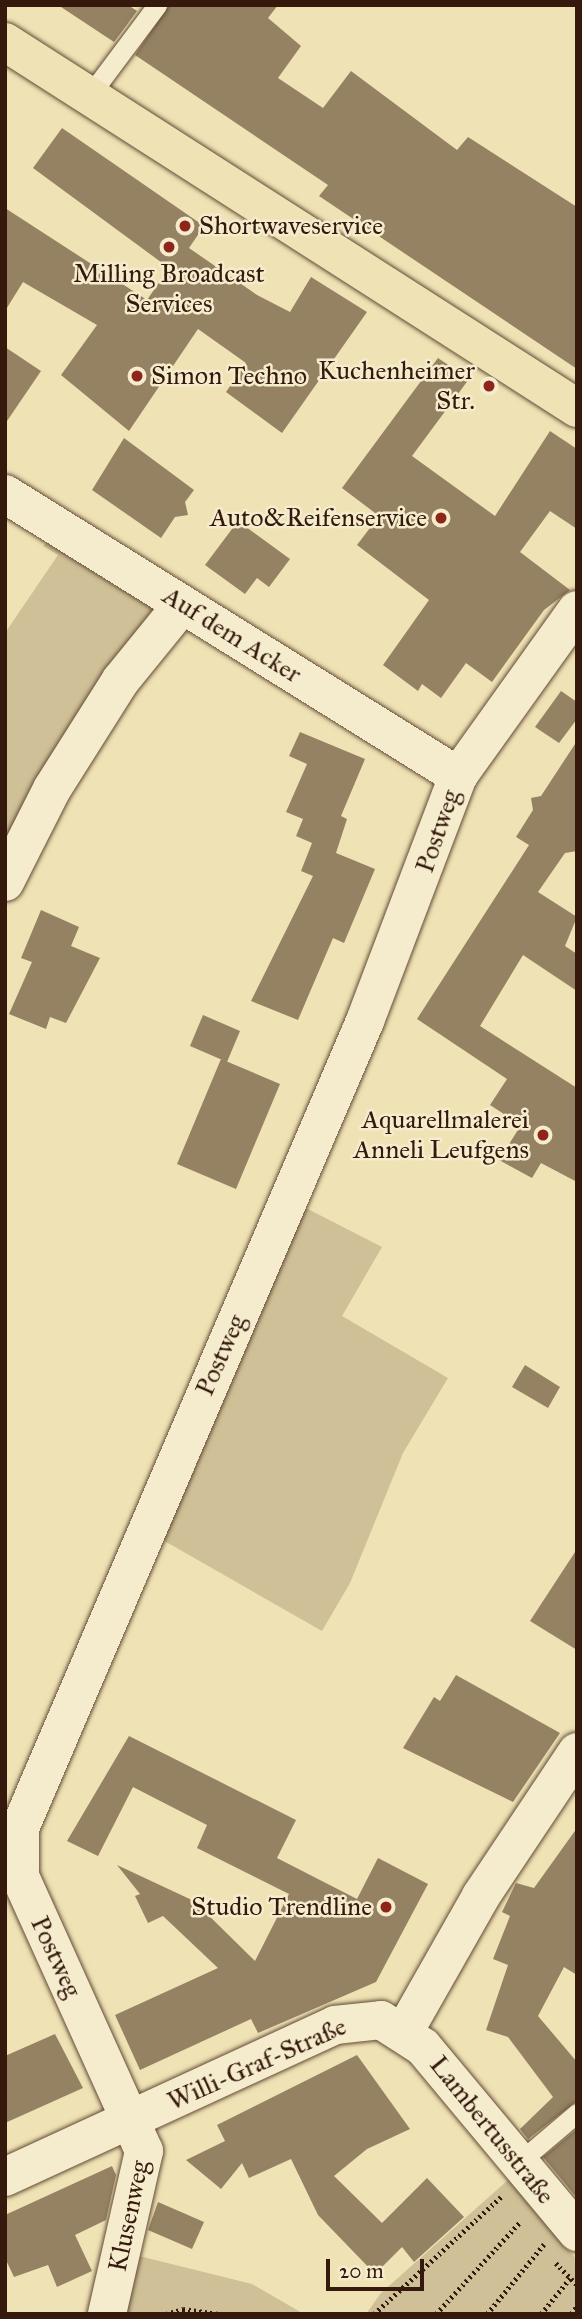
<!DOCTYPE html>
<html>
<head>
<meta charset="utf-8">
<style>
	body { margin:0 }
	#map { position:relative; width:582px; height:2319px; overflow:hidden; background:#efe2b4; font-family:"IM FELL Great Primer",serif }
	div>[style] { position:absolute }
	.green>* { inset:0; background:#cfc097 }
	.building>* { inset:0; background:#958263 }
	.path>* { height:4.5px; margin-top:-2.25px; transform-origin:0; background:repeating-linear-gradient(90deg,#34190c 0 2px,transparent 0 5.5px) }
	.roads { filter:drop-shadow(0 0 2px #634b36) drop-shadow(0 0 2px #634b36) }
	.service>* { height:19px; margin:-9.5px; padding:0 9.5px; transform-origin:9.5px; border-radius:9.5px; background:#f5ecce }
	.minor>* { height:38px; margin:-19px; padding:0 19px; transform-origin:19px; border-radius:19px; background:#f5ecce }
	.primary>* { height:38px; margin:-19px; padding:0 19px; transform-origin:19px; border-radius:19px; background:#efe2b4 }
	.dots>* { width:19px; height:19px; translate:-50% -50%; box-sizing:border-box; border:4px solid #f5ecce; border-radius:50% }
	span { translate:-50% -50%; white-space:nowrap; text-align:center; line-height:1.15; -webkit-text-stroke:5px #f5ecce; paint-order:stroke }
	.poi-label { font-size:26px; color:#34190c }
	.left { translate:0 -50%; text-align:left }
	.right { translate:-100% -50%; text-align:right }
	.street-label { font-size:26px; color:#34190c }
	.frame { position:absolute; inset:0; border:7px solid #34190c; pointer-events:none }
	.scale { position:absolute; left:326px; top:2259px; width:98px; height:32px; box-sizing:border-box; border:4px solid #34190c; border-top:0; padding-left:9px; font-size:21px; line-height:24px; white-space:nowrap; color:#34190c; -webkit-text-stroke:5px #f5ecce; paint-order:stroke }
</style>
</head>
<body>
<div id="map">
	<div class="green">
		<i style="clip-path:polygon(49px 541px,158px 610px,5px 862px,5px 633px,58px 555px,43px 546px)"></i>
		<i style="clip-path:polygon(300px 1205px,382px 1247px,342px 1316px,448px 1378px,403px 1453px,350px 1583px,322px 1631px,161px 1539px)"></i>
		<i style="clip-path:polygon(508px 2180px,577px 2260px,577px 2314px,366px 2314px,381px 2293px)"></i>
		<i style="clip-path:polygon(135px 2255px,252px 2284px,304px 2314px,120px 2314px)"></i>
	</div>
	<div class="building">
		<i style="clip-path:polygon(58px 5px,128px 5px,137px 11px,114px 42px)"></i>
		<i style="clip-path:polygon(169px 5px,278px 5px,268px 18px,301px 46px,278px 78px,323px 108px,351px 71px,457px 150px,468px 137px,577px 207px,577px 369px,319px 196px,328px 185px,135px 55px)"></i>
		<i style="clip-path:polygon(62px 128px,204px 226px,189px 248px,257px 295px,290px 312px,311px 277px,367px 312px,282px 433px,226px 392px,246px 363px,198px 329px,129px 431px,61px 375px,97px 325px,23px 282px,5px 311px,5px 208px,147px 300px,169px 268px,33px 168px)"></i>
		<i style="clip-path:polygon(5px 347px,41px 371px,5px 424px)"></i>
		<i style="clip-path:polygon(438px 358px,469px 379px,412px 456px,495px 516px,550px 431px,577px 449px,577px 529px,550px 511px,520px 552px,570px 590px,544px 610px,492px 682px,466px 663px,441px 698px,422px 684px,418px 691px,383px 665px,429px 600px,357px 545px,379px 516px,342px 488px)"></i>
		<i style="clip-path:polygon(124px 438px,194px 490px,185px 502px,188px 515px,175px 517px,161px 538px,92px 490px)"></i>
		<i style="clip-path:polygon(238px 521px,290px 559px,269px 587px,257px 578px,245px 594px,205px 565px)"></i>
		<i style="clip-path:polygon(561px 691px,577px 702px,577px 719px,559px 743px,535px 727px)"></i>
		<i style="clip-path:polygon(300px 732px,365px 759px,341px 816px,347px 819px,336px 853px,375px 869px,344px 943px,333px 938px,298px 1020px,251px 1001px,313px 876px,301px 871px,312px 843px,296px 836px,303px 819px,286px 812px,307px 764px,289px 756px)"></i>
		<i style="clip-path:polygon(577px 741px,577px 851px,565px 853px,538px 892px,577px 917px,565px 946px,577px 954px,577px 991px,523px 955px,480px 1026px,577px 1088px,577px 1182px,541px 1163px,532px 1178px,499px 1160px,521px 1125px,490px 1105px,507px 1079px,417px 1019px,529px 845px,516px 837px,533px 810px,531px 798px,541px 796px)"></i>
		<i style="clip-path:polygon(41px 910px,79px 927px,71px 946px,100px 958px,66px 1023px,50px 1017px,46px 1029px,9px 1014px,32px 962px,21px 958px)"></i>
		<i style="clip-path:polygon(203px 1015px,240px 1031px,227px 1062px,190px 1046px)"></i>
		<i style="clip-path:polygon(221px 1059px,280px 1084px,236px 1189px,177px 1164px)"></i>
		<i style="clip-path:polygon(525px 1365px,560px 1387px,548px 1408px,512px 1387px)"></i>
		<i style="clip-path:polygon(577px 1549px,577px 1650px,530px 1621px)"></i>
		<i style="clip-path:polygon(456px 1675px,560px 1733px,513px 1802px,403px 1748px,434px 1697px,440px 1701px)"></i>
		<i style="clip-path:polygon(129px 1736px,296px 1820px,277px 1858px,357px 1899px,378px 1858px,428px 1884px,376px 1982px,258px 2033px,251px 2019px,140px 2070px,115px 2015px,218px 1968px,163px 1916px,148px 1923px,135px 1896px,140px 1894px,117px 1865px,194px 1901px,255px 1961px,289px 1894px,197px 1848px,207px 1825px,133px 1787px,98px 1856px,67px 1841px)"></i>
		<i style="clip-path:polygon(577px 1828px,577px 1975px,564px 1967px,538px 2016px,577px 2062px,577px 2101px,528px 2139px,520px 2129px,553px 2097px,508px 2037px,486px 2030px,508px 1965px,493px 1959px,510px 1916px,502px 1912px,516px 1883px,534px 1888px)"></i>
		<i style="clip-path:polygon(55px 2034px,83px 2088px,5px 2123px,5px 2056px)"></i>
		<i style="clip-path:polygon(357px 2055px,410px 2129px,367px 2149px,334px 2176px,382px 2223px,427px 2178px,464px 2217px,414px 2262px,402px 2247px,375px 2274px,318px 2215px,291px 2159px,249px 2178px,242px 2163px,221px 2189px,186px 2160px,225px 2141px,217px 2125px)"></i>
		<i style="clip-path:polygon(577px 2129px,577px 2198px,543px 2157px)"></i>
		<i style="clip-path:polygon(112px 2166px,116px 2175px,106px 2220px,75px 2235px,92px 2271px,57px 2287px,48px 2265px,14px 2277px,5px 2258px,5px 2215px)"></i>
		<i style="clip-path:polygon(158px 2202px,204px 2222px,192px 2249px,148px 2230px)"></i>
	</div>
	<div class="path">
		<i style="left:556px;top:2263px;width:30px;rotate:46deg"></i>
		<i style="left:166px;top:2314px;width:18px;rotate:-16deg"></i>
		<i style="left:183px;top:2309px;width:36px;rotate:8deg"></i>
		<i style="left:374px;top:2314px;width:174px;rotate:-42.7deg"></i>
		<i style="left:436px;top:2314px;width:126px;rotate:-47.6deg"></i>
		<i style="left:487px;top:2314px;width:90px;rotate:-50.8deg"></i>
		<i style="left:541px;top:2314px;width:46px;rotate:-51.1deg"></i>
		<i style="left:571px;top:2314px;width:10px;rotate:-53deg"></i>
	</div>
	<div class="roads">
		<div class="service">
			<i style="left:89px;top:96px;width:114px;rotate:-53.2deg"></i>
			<i style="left:519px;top:2162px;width:76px;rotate:-40.2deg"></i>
		</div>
		<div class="minor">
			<i style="left:5px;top:494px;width:534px;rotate:31.9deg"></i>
			<i style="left:5px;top:882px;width:104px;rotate:-63.2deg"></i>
			<i style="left:52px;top:789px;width:129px;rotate:-57.7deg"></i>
			<i style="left:121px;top:680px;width:97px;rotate:-50.9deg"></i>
			<i style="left:405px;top:2030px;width:154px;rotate:-60.4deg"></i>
			<i style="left:481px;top:1896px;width:173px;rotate:-56.3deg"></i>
			<i style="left:5px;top:2177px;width:363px;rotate:-24.7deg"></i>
			<i style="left:335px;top:2025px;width:46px;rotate:-6.2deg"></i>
			<i style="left:381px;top:2020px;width:50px;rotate:32.7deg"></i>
			<i style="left:423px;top:2047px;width:241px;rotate:50.2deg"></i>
			<i style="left:107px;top:2314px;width:167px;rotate:-77.2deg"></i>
			<i style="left:144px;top:2151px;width:301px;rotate:-114.3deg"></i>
			<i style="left:20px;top:1877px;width:49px;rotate:-90deg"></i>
			<i style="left:20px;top:1828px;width:878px;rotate:-66.85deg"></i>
			<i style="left:365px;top:1021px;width:262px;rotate:-69.2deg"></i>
			<i style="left:458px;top:776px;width:204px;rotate:-54.4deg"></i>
		</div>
		<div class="primary">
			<i style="left:5px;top:42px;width:679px;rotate:32.61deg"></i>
		</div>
	</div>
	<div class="dots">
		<i style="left:185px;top:226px;background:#8f2418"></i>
		<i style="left:169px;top:247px;background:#8f2418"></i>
		<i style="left:137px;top:376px;background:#8f2418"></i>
		<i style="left:489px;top:386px;background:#8f2418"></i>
		<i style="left:441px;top:518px;background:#8f2418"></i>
		<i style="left:543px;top:1135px;background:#8f2418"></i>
		<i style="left:386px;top:1907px;background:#8f2418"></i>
	</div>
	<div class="poi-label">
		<span class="left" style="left:199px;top:226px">Shortwaveservice</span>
		<span style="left:169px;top:289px">Milling Broadcast<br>Services</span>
		<span class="right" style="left:475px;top:386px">Kuchenheimer<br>Str.</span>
		<span class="left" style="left:151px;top:376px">Simon Techno</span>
		<span class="right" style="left:427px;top:518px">Auto&amp;Reifenservice</span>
		<span class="right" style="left:529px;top:1135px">Aquarellmalerei<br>Anneli Leufgens</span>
		<span class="right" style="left:372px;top:1907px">Studio Trendline</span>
	</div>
	<div class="street-label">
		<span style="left:232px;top:635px;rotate:32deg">Auf dem Acker</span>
		<span style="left:438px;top:831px;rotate:-71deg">Postweg</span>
		<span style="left:221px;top:1355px;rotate:-66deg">Postweg</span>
		<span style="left:56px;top:1957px;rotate:65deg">Postweg</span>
		<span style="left:257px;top:2064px;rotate:-24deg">Willi-Graf-Straße</span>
		<span style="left:492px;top:2130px;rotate:51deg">Lambertusstraße</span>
		<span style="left:129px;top:2216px;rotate:-78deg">Klusenweg</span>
	</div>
	<div class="frame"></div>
	<div class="scale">20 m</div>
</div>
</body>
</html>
